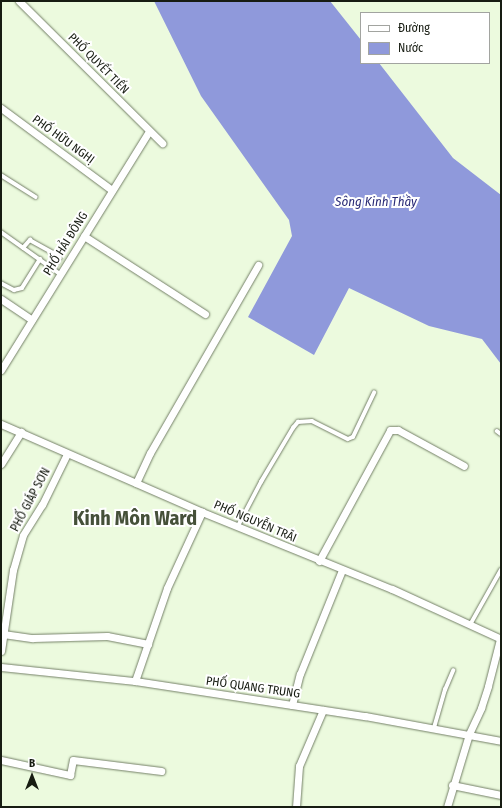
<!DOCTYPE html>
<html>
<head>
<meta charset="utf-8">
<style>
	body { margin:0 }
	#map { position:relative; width:502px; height:808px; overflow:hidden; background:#ecfade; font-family:"Fira Sans Condensed",sans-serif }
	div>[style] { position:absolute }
	.water>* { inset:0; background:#8f99db }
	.roads { filter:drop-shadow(0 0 1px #748067) drop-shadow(0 0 1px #748067) }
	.service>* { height:3.5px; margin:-1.75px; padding:0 1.75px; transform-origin:1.75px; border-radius:1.75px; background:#fff }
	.minor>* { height:7px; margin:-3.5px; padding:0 3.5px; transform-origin:3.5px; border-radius:3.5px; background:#fff }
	span { translate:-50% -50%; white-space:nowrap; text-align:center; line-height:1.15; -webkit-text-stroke:4px #fff; paint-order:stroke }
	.street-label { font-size:12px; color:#171c12 }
	.water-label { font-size:13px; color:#2a2b77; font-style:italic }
	.town-label { font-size:20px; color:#455039; font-weight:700 }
	.frame { position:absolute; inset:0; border:2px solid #171c12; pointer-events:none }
	.legend { position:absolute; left:360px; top:12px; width:130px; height:52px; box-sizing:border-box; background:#fff; border:1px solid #a2a4a0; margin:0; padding:5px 7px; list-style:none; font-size:12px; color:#171c12 }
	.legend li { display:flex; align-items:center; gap:8px; height:20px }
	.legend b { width:20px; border:1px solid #a2a4a0 }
	.north { position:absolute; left:12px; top:756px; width:40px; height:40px; -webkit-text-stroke:3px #fff; paint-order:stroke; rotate:0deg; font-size:11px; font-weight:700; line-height:16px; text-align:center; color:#171c12 }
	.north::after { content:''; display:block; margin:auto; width:14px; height:18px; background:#171c12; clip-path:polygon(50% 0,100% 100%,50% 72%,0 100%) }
</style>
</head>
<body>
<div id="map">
	<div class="water">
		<i style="clip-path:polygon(154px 1px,330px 1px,361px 40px,361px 63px,379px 63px,453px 158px,501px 195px,501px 364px,482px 339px,429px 326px,349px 288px,314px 355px,248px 317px,292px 236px,289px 220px,201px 96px)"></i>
	</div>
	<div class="roads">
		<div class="service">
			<i style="left:1px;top:175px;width:41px;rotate:32.2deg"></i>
			<i style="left:1px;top:232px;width:72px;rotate:35.4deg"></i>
			<i style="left:23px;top:248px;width:11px;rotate:-49deg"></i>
			<i style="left:30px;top:240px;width:31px;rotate:29deg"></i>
			<i style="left:57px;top:255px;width:4px;rotate:45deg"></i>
			<i style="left:60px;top:258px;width:13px;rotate:122deg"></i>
			<i style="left:1px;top:283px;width:15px;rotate:28deg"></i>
			<i style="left:14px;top:290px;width:8px;rotate:-14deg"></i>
			<i style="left:22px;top:288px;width:34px;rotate:-58deg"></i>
			<i style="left:497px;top:431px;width:5px;rotate:37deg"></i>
			<i style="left:238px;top:526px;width:50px;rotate:-62.4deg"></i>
			<i style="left:261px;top:482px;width:63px;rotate:-59.3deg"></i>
			<i style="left:293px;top:428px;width:8px;rotate:-50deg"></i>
			<i style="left:298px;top:422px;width:14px;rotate:-4deg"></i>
			<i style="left:312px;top:421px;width:40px;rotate:26.6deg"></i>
			<i style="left:348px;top:439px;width:5px;rotate:-22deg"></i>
			<i style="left:353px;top:437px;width:49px;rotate:-64.5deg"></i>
			<i style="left:470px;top:625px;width:63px;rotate:-60.6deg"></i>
			<i style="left:434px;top:728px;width:40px;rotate:-74deg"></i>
			<i style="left:445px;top:690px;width:21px;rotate:-67deg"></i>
		</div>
		<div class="minor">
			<i style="left:19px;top:1px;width:202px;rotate:44.8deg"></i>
			<i style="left:1px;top:108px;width:138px;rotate:36.5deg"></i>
			<i style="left:84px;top:236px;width:144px;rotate:32.8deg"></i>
			<i style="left:1px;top:299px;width:37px;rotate:34deg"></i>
			<i style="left:1px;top:370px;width:281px;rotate:-58.2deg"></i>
			<i style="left:1px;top:424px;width:219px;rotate:23.6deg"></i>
			<i style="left:202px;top:512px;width:205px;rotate:22.1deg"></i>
			<i style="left:392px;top:589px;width:120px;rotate:24.6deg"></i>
			<i style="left:1px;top:464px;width:38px;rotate:-58deg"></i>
			<i style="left:136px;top:483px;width:33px;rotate:-65deg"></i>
			<i style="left:150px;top:453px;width:217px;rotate:-60.1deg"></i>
			<i style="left:319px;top:561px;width:149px;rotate:-61.5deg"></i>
			<i style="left:390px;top:430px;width:8px"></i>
			<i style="left:398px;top:430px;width:75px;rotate:28.6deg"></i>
			<i style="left:3px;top:634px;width:30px;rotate:8deg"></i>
			<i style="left:33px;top:638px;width:74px;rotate:-1.5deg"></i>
			<i style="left:107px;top:636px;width:42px;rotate:11deg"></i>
			<i style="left:1px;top:651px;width:82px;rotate:-81.6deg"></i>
			<i style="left:13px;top:570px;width:36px;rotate:-74deg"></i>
			<i style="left:23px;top:535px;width:36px;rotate:-58deg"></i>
			<i style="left:42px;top:505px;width:57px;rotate:-63.9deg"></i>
			<i style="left:1px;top:667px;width:135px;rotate:6deg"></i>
			<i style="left:135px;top:681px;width:233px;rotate:8.7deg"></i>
			<i style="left:365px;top:716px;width:138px;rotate:10.4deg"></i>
			<i style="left:135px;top:681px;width:98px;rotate:-71deg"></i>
			<i style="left:167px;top:588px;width:84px;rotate:-65.3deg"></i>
			<i style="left:292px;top:705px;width:32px;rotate:-76deg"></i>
			<i style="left:300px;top:674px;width:112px;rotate:-68deg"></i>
			<i style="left:1px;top:760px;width:71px;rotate:12.3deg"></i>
			<i style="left:70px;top:775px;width:15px;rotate:-79deg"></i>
			<i style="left:73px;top:760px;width:89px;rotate:7.1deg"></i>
			<i style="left:452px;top:785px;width:50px;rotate:11.5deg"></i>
			<i style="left:296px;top:807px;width:41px;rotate:-85.8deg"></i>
			<i style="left:299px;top:766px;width:61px;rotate:-66.8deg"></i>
			<i style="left:447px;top:807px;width:76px;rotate:-73.2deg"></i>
			<i style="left:469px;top:734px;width:29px;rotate:-65deg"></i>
			<i style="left:481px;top:708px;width:23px;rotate:-72deg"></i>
			<i style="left:488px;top:686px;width:49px;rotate:-75.7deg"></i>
		</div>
	</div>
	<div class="street-label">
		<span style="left:98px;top:64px;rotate:45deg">PHỐ QUYẾT TIẾN</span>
		<span style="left:63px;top:140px;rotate:36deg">PHỐ HỮU NGHỊ</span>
		<span style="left:66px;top:244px;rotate:-58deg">PHỐ HẢI ĐÔNG</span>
		<span style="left:31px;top:500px;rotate:-62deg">PHỐ GIÁP SƠN</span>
		<span style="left:255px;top:522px;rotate:23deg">PHỐ NGUYỄN TRÃI</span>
		<span style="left:253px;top:688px;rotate:8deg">PHỐ QUANG TRUNG</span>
	</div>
	<div class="water-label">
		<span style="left:376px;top:202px">Sông Kinh Thầy</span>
	</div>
	<div class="town-label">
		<span style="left:135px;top:518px">Kinh Môn Ward</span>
	</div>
	<div class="frame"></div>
	<ul class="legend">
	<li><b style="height:5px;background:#fff"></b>Đường</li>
	<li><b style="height:11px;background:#8f99db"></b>Nước</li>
	</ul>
	<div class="north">B</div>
</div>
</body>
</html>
